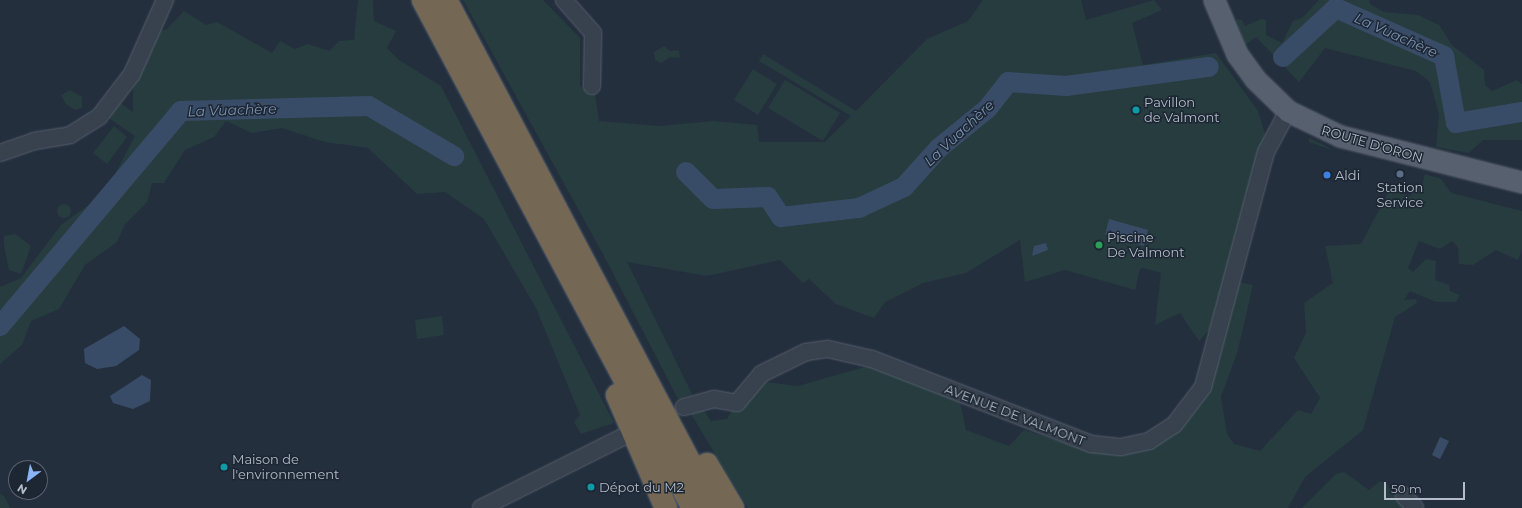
<!DOCTYPE html>
<html>
<head>
<meta charset="utf-8">
<style>
	body { margin:0 }
	#map { position:relative; width:1522px; height:508px; overflow:hidden; background:#242f3e; font-family:Montserrat,sans-serif }
	div>[style] { position:absolute }
	.green>* { inset:0; background:#263c3f }
	.round { border-radius:50% }
	.water>* { inset:0; background:#394c67 }
	.river>* { height:20px; margin:-10px; padding:0 10px; transform-origin:10px; border-radius:10px; background:#394c67 }
	.roads { filter:drop-shadow(0 0 1px #565f6c) drop-shadow(0 0 1px #565f6c) }
	.minor>* { height:16px; margin:-8px; padding:0 8px; transform-origin:8px; border-radius:8px; background:#38414e }
	.major>* { height:21px; margin:-10.5px; padding:0 10.5px; transform-origin:10.5px; border-radius:10.5px; background:#56606e }
	.highway>* { height:22px; margin:-11px; padding:0 11px; transform-origin:11px; border-radius:11px; background:#746855 }
	.dots>* { width:11px; height:11px; translate:-50% -50%; box-sizing:border-box; border:2px solid #1d2633; border-radius:50% }
	span { translate:-50% -50%; white-space:nowrap; text-align:center; line-height:1.15; -webkit-text-stroke:3px #1d2633; paint-order:stroke }
	.poi-label { font-size:13px; color:#b4bcc9 }
	.left { translate:0 -50%; text-align:left }
	.street-label { font-size:13px; color:#b4bcc9 }
	.water-label { font-size:14px; color:#7c92b1; font-style:italic }
	.north { position:absolute; left:8px; top:460px; width:40px; height:40px; box-sizing:border-box; background:#1d2633; border:1px solid #59626f; border-radius:50%; rotate:212deg; font-size:11px; font-weight:700; line-height:16px; text-align:center; color:#b4bcc9 }
	.north::after { content:''; display:block; margin:auto; width:14px; height:18px; background:#8ab4f8; clip-path:polygon(50% 0,100% 100%,50% 72%,0 100%) }
	.scale { position:absolute; left:1384px; top:482px; width:81px; height:18px; box-sizing:border-box; border:2px solid #b4bcc9; border-top:0; padding-left:5px; font-size:12px; line-height:14px; white-space:nowrap; color:#b4bcc9; -webkit-text-stroke:3px #1d2633; paint-order:stroke }
</style>
</head>
<body>
<div id="map">
	<div class="green">
		<i style="clip-path:polygon(358px 0,373px 0,374px 21px,396px 31px,387px 48px,399px 60px,441px 86px,614px 423px,581px 434px,574px 422px,580px 415px,536px 308px,484px 219px,445px 192px,417px 194px,368px 148px,325px 142px,282px 128px,252px 133px,226px 121px,214px 137px,185px 150px,164px 183px,152px 183px,147px 202px,125px 224px,117px 242px,85px 265px,59px 309px,31px 321px,22px 345px,0 364px,0 287px,21px 278px,61px 225px,105px 193px,135px 136px,106px 116px,120px 103px,133px 112px,133px 88px,149px 34px,167px 29px,184px 11px,206px 25px,217px 22px,272px 53px,280px 41px,295px 49px,308px 44px,329px 51px,339px 41px,354px 40px)"></i>
		<i style="clip-path:polygon(463px 0,543px 0,580px 38px,580px 86px,595px 94px,599px 121px,659px 126px,713px 121px,757px 125px,759px 142px,825px 142px,851px 116px,759px 61px,763px 54px,856px 111px,927px 39px,968px 21px,983px 0,1081px 0,1086px 20px,1154px 0,1162px 10px,1132px 23px,1143px 65px,1216px 53px,1258px 111px,1265px 134px,1210px 329px,1199px 341px,1180px 313px,1155px 325px,1161px 273px,1143px 268px,1140px 269px,1135px 290px,1065px 270px,1025px 282px,1020px 240px,966px 273px,923px 283px,885px 302px,874px 318px,836px 304px,809px 279px,803px 283px,780px 260px,707px 276px,627px 262px,692px 394px,678px 399px,604px 256px)"></i>
		<i style="clip-path:polygon(1319px 0,1369px 0,1370px 4px,1384px 12px,1418px 15px,1439px 25px,1452px 45px,1484px 70px,1485px 85px,1492px 91px,1517px 80px,1522px 84px,1522px 140px,1483px 140px,1469px 153px,1436px 147px,1439px 114px,1430px 82px,1416px 71px,1325px 48px,1299px 82px,1256px 37px,1245px 45px,1236px 19px,1242px 20px,1245px 26px,1261px 19px,1266px 20px,1266px 35px,1282px 43px,1293px 21px,1302px 18px)"></i>
		<i style="clip-path:polygon(664px 46px,670px 51px,679px 50px,680px 58px,670px 57px,661px 63px,655px 60px,654px 52px)"></i>
		<i style="clip-path:polygon(753px 69px,777px 84px,758px 115px,734px 100px)"></i>
		<i style="clip-path:polygon(785px 80px,840px 113px,823px 141px,768px 108px)"></i>
		<i style="clip-path:polygon(70px 90px,82px 97px,82px 108px,75px 110px,66px 104px,61px 95px)"></i>
		<i style="clip-path:polygon(114px 126px,127px 137px,107px 164px,93px 153px)"></i>
		<i style="clip-path:polygon(1309px 138px,1324px 145px,1332px 150px,1309px 142px)"></i>
		<i style="clip-path:polygon(1425px 174px,1441px 179px,1451px 193px,1522px 211px,1522px 249px,1518px 260px,1496px 250px,1473px 265px,1459px 264px,1458px 247px,1452px 241px,1440px 249px,1419px 241px,1408px 268px,1413px 272px,1426px 259px,1436px 261px,1435px 280px,1449px 285px,1450px 291px,1460px 295px,1456px 302px,1436px 302px,1410px 291px,1404px 300px,1416px 299px,1417px 303px,1395px 317px,1363px 430px,1305px 477px,1288px 508px,748px 508px,688px 409px,700px 405px,711px 421px,727px 419px,740px 396px,765px 382px,798px 386px,868px 366px,960px 402px,966px 430px,1009px 446px,1024px 430px,1070px 445px,1122px 451px,1148px 446px,1208px 391px,1239px 282px,1253px 285px,1238px 350px,1221px 397px,1227px 434px,1234px 444px,1260px 451px,1298px 410px,1311px 414px,1320px 398px,1294px 358px,1306px 333px,1304px 303px,1333px 283px,1325px 246px,1361px 244px,1389px 191px,1411px 196px,1414px 186px,1422px 186px)"></i>
		<i class="round" style="left:57px;top:204px;width:14px;height:14px"></i>
		<i style="clip-path:polygon(15px 234px,31px 246px,21px 274px,9px 270px,4px 245px,4px 236px)"></i>
		<i style="clip-path:polygon(442px 316px,444px 335px,417px 339px,415px 320px)"></i>
		<i style="clip-path:polygon(1344px 472px,1369px 490px,1380px 481px,1388px 485px,1408px 508px,1302px 508px,1336px 474px)"></i>
		<i style="clip-path:polygon(0 494px,4px 496px,10px 508px,0 508px)"></i>
	</div>
	<div class="water">
		<i style="clip-path:polygon(1109px 219px,1148px 230px,1144px 246px,1105px 235px)"></i>
		<i style="clip-path:polygon(1046px 243px,1048px 250px,1032px 256px,1034px 246px)"></i>
		<i style="clip-path:polygon(124px 326px,140px 339px,139px 350px,116px 366px,97px 369px,85px 363px,84px 349px)"></i>
		<i style="clip-path:polygon(142px 375px,151px 380px,150px 401px,133px 409px,113px 403px,110px 396px)"></i>
		<i style="clip-path:polygon(1440px 437px,1449px 441px,1440px 459px,1432px 455px)"></i>
	</div>
	<div class="river">
		<i style="left:1283px;top:57px;width:72px;rotate:-42.8deg"></i>
		<i style="left:1336px;top:8px;width:118px;rotate:24deg"></i>
		<i style="left:1444px;top:56px;width:68px;rotate:79.8deg"></i>
		<i style="left:1456px;top:123px;width:67px;rotate:-9.5deg"></i>
		<i style="left:686px;top:172px;width:38px;rotate:45deg"></i>
		<i style="left:713px;top:199px;width:55px;rotate:-2.1deg"></i>
		<i style="left:768px;top:197px;width:24px;rotate:57deg"></i>
		<i style="left:781px;top:217px;width:79px;rotate:-6.6deg"></i>
		<i style="left:859px;top:208px;width:50px;rotate:-25deg"></i>
		<i style="left:904px;top:187px;width:52px;rotate:-48.1deg"></i>
		<i style="left:939px;top:148px;width:63px;rotate:-39.2deg"></i>
		<i style="left:988px;top:108px;width:33px;rotate:-52deg"></i>
		<i style="left:1008px;top:82px;width:58px;rotate:3.9deg"></i>
		<i style="left:1066px;top:86px;width:144px;rotate:-7.6deg"></i>
		<i style="left:0;top:326px;width:281px;rotate:-49.9deg"></i>
		<i style="left:181px;top:111px;width:188px;rotate:-1.5deg"></i>
		<i style="left:369px;top:106px;width:99px;rotate:30.5deg"></i>
	</div>
	<div class="roads">
		<div class="minor">
			<i style="left:564px;top:0;width:44px;rotate:48.7deg"></i>
			<i style="left:593px;top:33px;width:53px;rotate:91.1deg"></i>
			<i style="left:0;top:153px;width:36px;rotate:-19deg"></i>
			<i style="left:34px;top:141px;width:36px;rotate:-9deg"></i>
			<i style="left:70px;top:135px;width:34px;rotate:-32deg"></i>
			<i style="left:99px;top:117px;width:54px;rotate:-52.5deg"></i>
			<i style="left:132px;top:74px;width:81px;rotate:-66deg"></i>
			<i style="left:684px;top:407px;width:31px;rotate:-15deg"></i>
			<i style="left:714px;top:399px;width:23px;rotate:10deg"></i>
			<i style="left:737px;top:403px;width:38px;rotate:-50deg"></i>
			<i style="left:761px;top:374px;width:50px;rotate:-26.1deg"></i>
			<i style="left:806px;top:352px;width:22px;rotate:-8deg"></i>
			<i style="left:828px;top:349px;width:45px;rotate:12.8deg"></i>
			<i style="left:872px;top:359px;width:235px;rotate:21.2deg"></i>
			<i style="left:1091px;top:444px;width:30px;rotate:6deg"></i>
			<i style="left:1121px;top:447px;width:29px;rotate:-12deg"></i>
			<i style="left:1149px;top:441px;width:30px;rotate:-33deg"></i>
			<i style="left:1174px;top:425px;width:48px;rotate:-52.7deg"></i>
			<i style="left:1203px;top:387px;width:243px;rotate:-75deg"></i>
			<i style="left:1266px;top:152px;width:47px;rotate:-61.8deg"></i>
			<i style="left:1404px;top:496px;width:16px;rotate:47deg"></i>
			<i style="left:481px;top:508px;width:161px;rotate:-26.6deg"></i>
		</div>
		<div class="major">
			<i style="left:1214px;top:0;width:59px;rotate:66.9deg"></i>
			<i style="left:1237px;top:54px;width:31px;rotate:54deg"></i>
			<i style="left:1255px;top:79px;width:46px;rotate:44.1deg"></i>
			<i style="left:1288px;top:111px;width:58px;rotate:25.7deg"></i>
			<i style="left:1340px;top:136px;width:188px;rotate:14.2deg"></i>
		</div>
		<div class="highway">
			<i style="left:423px;top:0;width:575px;rotate:62.01deg"></i>
			<i style="left:446px;top:0;width:574px;rotate:62.19deg"></i>
			<i style="left:617px;top:395px;width:123px;rotate:66.6deg"></i>
			<i style="left:707px;top:464px;width:51px;rotate:59.4deg"></i>
		</div>
	</div>
	<div class="dots">
		<i style="left:1136px;top:110px;background:#0f9aa8"></i>
		<i style="left:1400px;top:174px;background:#5c6f8a"></i>
		<i style="left:1327px;top:175px;background:#3f7fe0"></i>
		<i style="left:1099px;top:245px;background:#2e9e5b"></i>
		<i style="left:224px;top:467px;background:#0f9aa8"></i>
		<i style="left:591px;top:487px;background:#0f9aa8"></i>
	</div>
	<div class="poi-label">
		<span class="left" style="left:1144px;top:110px">Pavillon<br>de Valmont</span>
		<span class="left" style="left:1335px;top:175px">Aldi</span>
		<span style="left:1400px;top:195px">Station<br>Service</span>
		<span class="left" style="left:1107px;top:245px">Piscine<br>De Valmont</span>
		<span class="left" style="left:232px;top:467px">Maison de<br>l'environnement</span>
		<span class="left" style="left:599px;top:487px">Dépot du M2</span>
	</div>
	<div class="street-label">
		<span style="left:1372px;top:144px;rotate:16deg">ROUTE D'ORON</span>
		<span style="left:1015px;top:415px;rotate:21deg">AVENUE DE VALMONT</span>
	</div>
	<div class="water-label">
		<span style="left:1396px;top:35px;rotate:24deg">La Vuachère</span>
		<span style="left:232px;top:110px;rotate:-2deg">La Vuachère</span>
		<span style="left:959px;top:133px;rotate:-43deg">La Vuachère</span>
	</div>
	<div class="north">N</div>
	<div class="scale">50 m</div>
</div>
</body>
</html>
